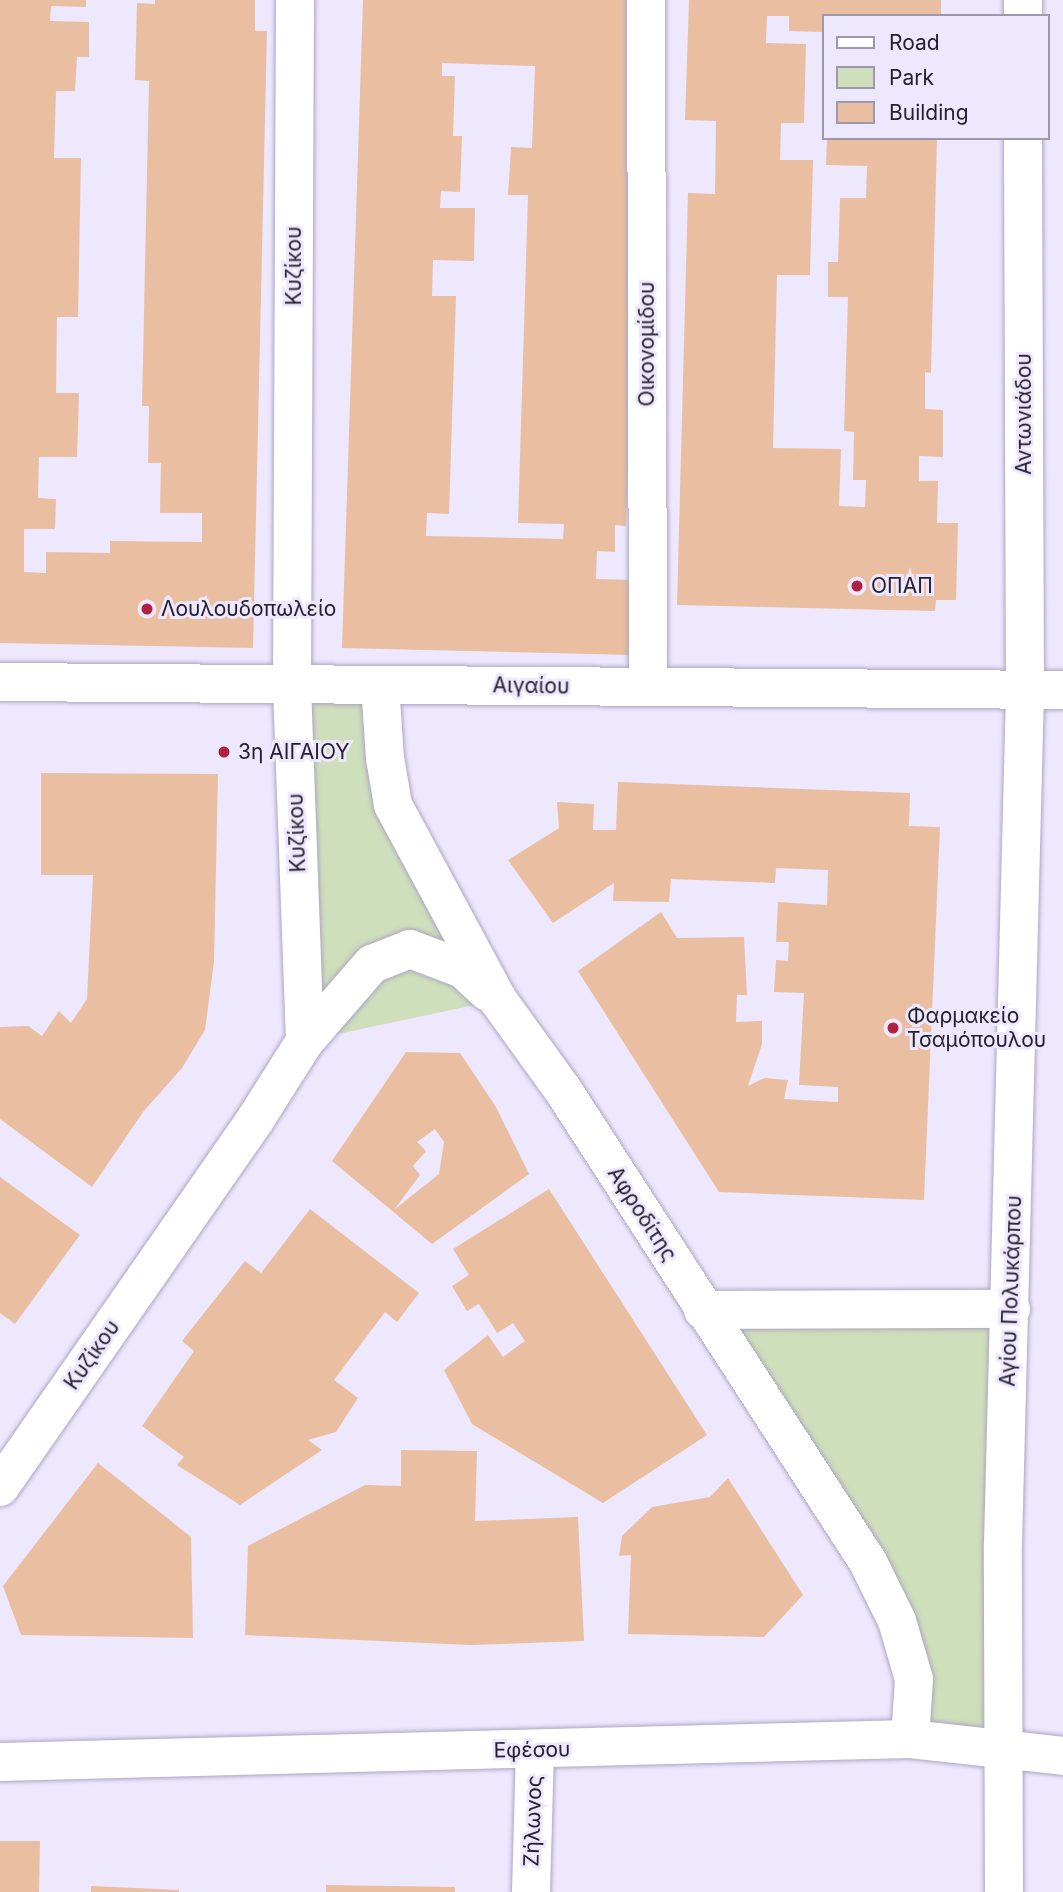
<!DOCTYPE html>
<html>
<head>
<meta charset="utf-8">
<style>
	body { margin:0 }
	#map { position:relative; width:1063px; height:1892px; overflow:hidden; background:#eee8ff; font-family:Inter,sans-serif }
	div>[style] { position:absolute }
	.green>* { inset:0; background:#cfdebb }
	.building>* { inset:0; background:#eabea0 }
	.roads { filter:drop-shadow(0 0 2px #ada6c1) drop-shadow(0 0 2px #ada6c1) }
	.street>* { height:38px; margin:-19px; padding:0 19px; transform-origin:19px; border-radius:19px; background:#fff }
	.secondary>* { height:38px; margin:-19px; padding:0 19px; transform-origin:19px; border-radius:19px; background:#fff }
	.dots>* { width:19px; height:19px; translate:-50% -50%; box-sizing:border-box; border:4px solid #eee8ff; border-radius:50% }
	span { translate:-50% -50%; white-space:nowrap; text-align:center; line-height:1.15; -webkit-text-stroke:6px #eee8ff; paint-order:stroke }
	.street-label { font-size:21px; color:#24212c }
	.poi-label { font-size:21px; color:#24212c }
	.left { translate:0 -50%; text-align:left }
	.legend { position:absolute; left:822px; top:14px; width:228px; height:126px; box-sizing:border-box; background:#eee8ff; border:2px solid #9d98ab; margin:0; padding:9px 12px; list-style:none; font-size:21px; color:#24212c }
	.legend li { display:flex; align-items:center; gap:14px; height:35px }
	.legend b { width:35px; border:2px solid #9d98ab }
</style>
</head>
<body>
<div id="map">
	<div class="green">
		<i style="clip-path:polygon(292px 684px,380px 685px,385px 758px,498px 1000px,305px 1041px)"></i>
		<i style="clip-path:polygon(1011px 1309px,1006px 1749px,910px 1739px,914px 1679px,703px 1310px)"></i>
	</div>
	<div class="building">
		<i style="clip-path:polygon(0 0,86px 0,86px 7px,51px 6px,50px 21px,89px 22px,89px 57px,77px 57px,75px 91px,56px 91px,54px 158px,81px 158px,78px 317px,57px 317px,56px 393px,79px 393px,77px 457px,39px 457px,38px 498px,56px 499px,55px 529px,24px 529px,24px 572px,46px 573px,46px 552px,110px 553px,110px 541px,202px 542px,202px 513px,160px 513px,161px 463px,148px 463px,149px 406px,142px 406px,149px 81px,135px 80px,137px 3px,155px 4px,155px 0,255px 0,255px 31px,267px 31px,253px 648px,0 643px)"></i>
		<i style="clip-path:polygon(evenodd,363px 0,636px 0,634px 276px,626px 526px,615px 525px,615px 552px,597px 551px,596px 579px,634px 580px,631px 655px,342px 648px,363px 0,442px 63px,535px 66px,532px 148px,511px 147px,508px 195px,528px 195px,518px 523px,564px 524px,563px 539px,426px 536px,427px 513px,449px 514px,456px 296px,432px 296px,433px 260px,474px 261px,475px 208px,440px 208px,441px 191px,460px 192px,462px 136px,453px 136px,455px 76px,442px 76px,442px 63px)"></i>
		<i style="clip-path:polygon(689px 0,941px 0,941px 16px,823px 16px,823px 32px,789px 31px,789px 16px,767px 16px,766px 43px,806px 44px,804px 123px,781px 123px,780px 160px,813px 160px,810px 275px,777px 275px,773px 448px,841px 449px,839px 506px,865px 507px,866px 480px,853px 480px,854px 432px,844px 431px,848px 297px,828px 297px,828px 262px,838px 262px,840px 198px,866px 198px,867px 166px,826px 165px,827px 138px,937px 138px,931px 373px,925px 372px,925px 409px,943px 410px,943px 457px,919px 456px,919px 481px,938px 481px,937px 523px,958px 523px,956px 600px,936px 600px,935px 611px,677px 605px,688px 193px,715px 194px,716px 121px,685px 120px)"></i>
		<i style="clip-path:polygon(41px 773px,218px 774px,214px 962px,205px 1030px,182px 1068px,143px 1112px,92px 1187px,0 1119px,0 1027px,28px 1026px,42px 1036px,59px 1011px,71px 1023px,87px 999px,93px 875px,41px 875px)"></i>
		<i style="clip-path:polygon(618px 782px,910px 793px,909px 826px,940px 827px,924px 1200px,719px 1192px,578px 971px,661px 912px,677px 938px,744px 937px,747px 995px,737px 995px,736px 1022px,762px 1021px,762px 1044px,748px 1086px,764px 1078px,788px 1080px,784px 1099px,838px 1102px,838px 1087px,799px 1085px,804px 993px,774px 992px,776px 960px,788px 961px,789px 942px,776px 942px,778px 902px,827px 905px,828px 870px,776px 868px,775px 883px,671px 879px,669px 902px,613px 901px,614px 883px,553px 923px,508px 860px,559px 828px,557px 802px,594px 804px,593px 830px,616px 830px)"></i>
		<i style="clip-path:polygon(evenodd,406px 1052px,460px 1053px,496px 1107px,529px 1174px,432px 1244px,332px 1161px,406px 1052px,435px 1129px,444px 1142px,439px 1174px,394px 1210px,420px 1175px,413px 1166px,426px 1151px,417px 1142px,435px 1129px)"></i>
		<i style="clip-path:polygon(0 1177px,80px 1235px,15px 1324px,0 1313px)"></i>
		<i style="clip-path:polygon(549px 1189px,707px 1435px,603px 1503px,472px 1424px,444px 1370px,488px 1335px,503px 1357px,525px 1341px,513px 1323px,497px 1333px,479px 1304px,467px 1311px,452px 1286px,469px 1275px,453px 1249px)"></i>
		<i style="clip-path:polygon(310px 1209px,419px 1293px,397px 1322px,385px 1312px,334px 1380px,358px 1398px,336px 1432px,308px 1440px,322px 1450px,240px 1505px,177px 1465px,184px 1457px,142px 1426px,194px 1351px,182px 1341px,245px 1261px,261px 1273px)"></i>
		<i style="clip-path:polygon(401px 1450px,477px 1451px,475px 1521px,578px 1517px,584px 1641px,472px 1645px,245px 1635px,248px 1546px,365px 1485px,401px 1486px)"></i>
		<i style="clip-path:polygon(98px 1463px,191px 1537px,193px 1638px,21px 1635px,3px 1586px)"></i>
		<i style="clip-path:polygon(728px 1478px,803px 1595px,764px 1637px,628px 1634px,631px 1555px,619px 1556px,622px 1536px,652px 1507px,710px 1497px)"></i>
		<i style="clip-path:polygon(0 1841px,40px 1841px,39px 1892px,0 1892px)"></i>
		<i style="clip-path:polygon(326px 1885px,455px 1887px,455px 1892px,326px 1892px)"></i>
		<i style="clip-path:polygon(91px 1886px,179px 1890px,179px 1892px,91px 1892px)"></i>
	</div>
	<div class="roads">
		<div class="street">
			<i style="left:646px;top:0;width:687px;rotate:89.83deg"></i>
			<i style="left:380px;top:685px;width:73px;rotate:86.1deg"></i>
			<i style="left:385px;top:758px;width:48px;rotate:80.3deg"></i>
			<i style="left:393px;top:805px;width:221px;rotate:61.7deg"></i>
			<i style="left:498px;top:1000px;width:111px;rotate:54.2deg"></i>
			<i style="left:563px;top:1090px;width:562px;rotate:57.13deg"></i>
			<i style="left:868px;top:1562px;width:66px;rotate:63.8deg"></i>
			<i style="left:897px;top:1621px;width:60px;rotate:73.7deg"></i>
			<i style="left:914px;top:1679px;width:60px;rotate:93.8deg"></i>
			<i style="left:305px;top:1041px;width:102px;rotate:-49deg"></i>
			<i style="left:372px;top:964px;width:41px;rotate:-21.5deg"></i>
			<i style="left:410px;top:949px;width:57px;rotate:20.7deg"></i>
			<i style="left:463px;top:969px;width:33px;rotate:43deg"></i>
			<i style="left:703px;top:1310px;width:308px;rotate:-0.2deg"></i>
			<i style="left:0;top:1487px;width:447px;rotate:-55.2deg"></i>
			<i style="left:255px;top:1120px;width:93px;rotate:-57.7deg"></i>
			<i style="left:305px;top:1041px;width:357px;rotate:-92.1deg"></i>
			<i style="left:292px;top:684px;width:684px;rotate:-89.75deg"></i>
			<i style="left:0;top:1762px;width:910px;rotate:-1.45deg"></i>
			<i style="left:910px;top:1739px;width:154px;rotate:6.3deg"></i>
			<i style="left:531px;top:1892px;width:142px;rotate:-88.4deg"></i>
		</div>
		<div class="secondary">
			<i style="left:1023px;top:0;width:16px;rotate:90deg"></i>
			<i style="left:0;top:682px;width:1063px;rotate:0.43deg"></i>
			<i style="left:1004px;top:1892px;width:348px;rotate:-90.2deg"></i>
			<i style="left:1003px;top:1544px;width:854px;rotate:-88.52deg"></i>
			<i style="left:1025px;top:690px;width:552px;rotate:-90.21deg"></i>
		</div>
	</div>
	<div class="dots">
		<i style="left:857px;top:586px;background:#b22041"></i>
		<i style="left:147px;top:609px;background:#b22041"></i>
		<i style="left:224px;top:752px;background:#b22041"></i>
		<i style="left:893px;top:1028px;background:#b22041"></i>
	</div>
	<div class="street-label">
		<span style="left:294px;top:266px;rotate:-90deg">Κυζίκου</span>
		<span style="left:647px;top:344px;rotate:-90deg">Οικονομίδου</span>
		<span style="left:1024px;top:414px;rotate:-90deg">Αντωνιάδου</span>
		<span style="left:531px;top:686px;rotate:1deg">Αιγαίου</span>
		<span style="left:297px;top:833px;rotate:-92deg">Κυζίκου</span>
		<span style="left:642px;top:1214px;rotate:57deg">Αφροδίτης</span>
		<span style="left:1011px;top:1291px;rotate:-88deg">Αγίου Πολυκάρπου</span>
		<span style="left:92px;top:1355px;rotate:-55deg">Κυζίκου</span>
		<span style="left:532px;top:1750px;rotate:-1deg">Εφέσου</span>
		<span style="left:533px;top:1821px;rotate:-88deg">Ζήλωνος</span>
	</div>
	<div class="poi-label">
		<span class="left" style="left:871px;top:586px">ΟΠΑΠ</span>
		<span class="left" style="left:161px;top:609px">Λουλουδοπωλείο</span>
		<span class="left" style="left:238px;top:752px">3η ΑΙΓΑΙΟΥ</span>
		<span class="left" style="left:907px;top:1028px">Φαρμακείο<br>Τσαμόπουλου</span>
	</div>
	<ul class="legend">
	<li><b style="height:9px;background:#fff"></b>Road</li>
	<li><b style="height:19px;background:#cfdebb"></b>Park</li>
	<li><b style="height:19px;background:#eabea0"></b>Building</li>
	</ul>
</div>
</body>
</html>
